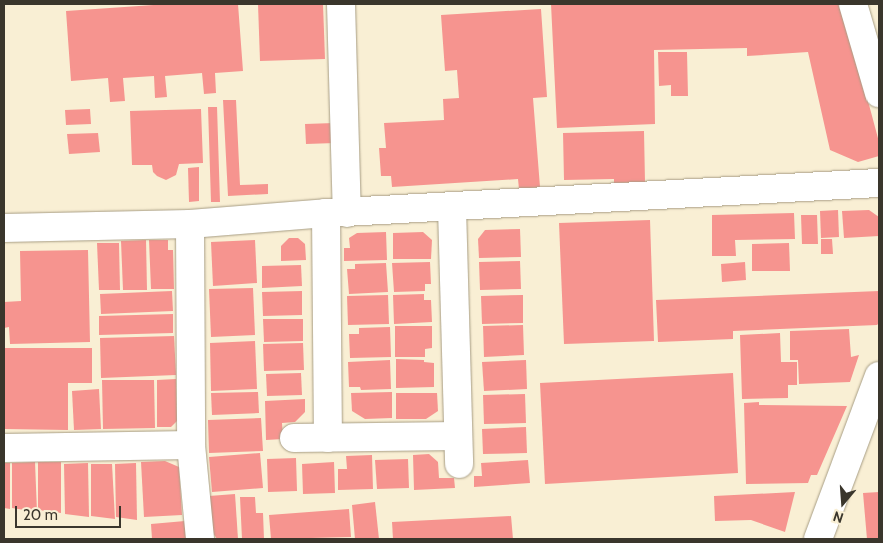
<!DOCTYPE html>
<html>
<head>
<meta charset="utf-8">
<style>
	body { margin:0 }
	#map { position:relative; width:883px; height:543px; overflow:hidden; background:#f9efd4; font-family:Cabin,sans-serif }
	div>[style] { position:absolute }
	.building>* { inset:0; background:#f6948f }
	.roads { filter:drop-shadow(0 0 1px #a79d84) drop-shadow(0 0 1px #a79d84) }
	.minor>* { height:28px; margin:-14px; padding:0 14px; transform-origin:14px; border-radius:14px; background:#fff }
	span { translate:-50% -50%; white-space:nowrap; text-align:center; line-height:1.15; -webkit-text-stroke:4px #f9efd4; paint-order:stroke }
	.frame { position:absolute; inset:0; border:5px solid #3a362c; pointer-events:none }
	.north { position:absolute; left:818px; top:478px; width:50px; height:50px; -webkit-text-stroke:4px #f9efd4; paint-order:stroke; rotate:198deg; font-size:14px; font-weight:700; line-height:20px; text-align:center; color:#3a362c }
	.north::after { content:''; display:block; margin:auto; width:18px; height:22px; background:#3a362c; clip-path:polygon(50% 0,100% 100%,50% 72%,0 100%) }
	.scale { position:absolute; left:15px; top:506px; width:106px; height:22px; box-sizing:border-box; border:2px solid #3a362c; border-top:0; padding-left:6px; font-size:15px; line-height:18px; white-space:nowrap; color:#3a362c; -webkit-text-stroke:4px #f9efd4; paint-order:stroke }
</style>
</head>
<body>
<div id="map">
	<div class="building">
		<i style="clip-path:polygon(168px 4px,238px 4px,243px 71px,215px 73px,216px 93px,204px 94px,202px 73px,165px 76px,167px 97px,155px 98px,154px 76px,123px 78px,125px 101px,110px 102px,108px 78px,71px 81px,66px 11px)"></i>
		<i style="clip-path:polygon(258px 4px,323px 4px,325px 59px,260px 61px)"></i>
		<i style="clip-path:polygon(551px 4px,842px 4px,879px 142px,879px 156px,858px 162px,830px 150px,808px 52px,747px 56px,747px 48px,654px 50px,655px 124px,557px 128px)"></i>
		<i style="clip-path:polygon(541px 9px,547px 97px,533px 98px,540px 187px,519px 189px,518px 179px,392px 187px,391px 176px,381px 176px,379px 148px,386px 148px,384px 123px,444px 120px,443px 99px,459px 98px,457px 70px,445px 71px,441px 15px)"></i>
		<i style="clip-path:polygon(658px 52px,687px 52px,688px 96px,671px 96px,671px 85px,659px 86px)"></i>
		<i style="clip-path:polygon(223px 100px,236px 100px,240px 185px,268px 184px,268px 194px,228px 196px)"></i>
		<i style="clip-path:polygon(208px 107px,217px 107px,220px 202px,211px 202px)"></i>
		<i style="clip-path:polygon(90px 109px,91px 124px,66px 125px,65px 110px)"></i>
		<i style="clip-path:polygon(201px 109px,203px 163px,179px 164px,176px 175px,166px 180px,157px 176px,153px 172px,152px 165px,132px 165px,130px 111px)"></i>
		<i style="clip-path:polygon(334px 123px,335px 143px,306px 144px,305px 124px)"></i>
		<i style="clip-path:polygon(644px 131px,645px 182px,614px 183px,614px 179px,564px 180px,563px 133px)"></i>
		<i style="clip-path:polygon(98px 133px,100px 152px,69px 154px,67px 134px)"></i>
		<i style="clip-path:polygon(199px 167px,199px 201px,189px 202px,188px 168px)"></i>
		<i style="clip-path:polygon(838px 210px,839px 237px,821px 238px,820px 211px)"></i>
		<i style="clip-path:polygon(869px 210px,879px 217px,879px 236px,844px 238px,842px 211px)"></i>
		<i style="clip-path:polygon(794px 213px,795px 239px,735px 240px,736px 256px,712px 256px,712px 215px)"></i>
		<i style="clip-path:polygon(801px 215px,817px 215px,818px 244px,802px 244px)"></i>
		<i style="clip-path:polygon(650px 220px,654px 341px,564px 344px,559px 223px)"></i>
		<i style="clip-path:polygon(520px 229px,521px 257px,479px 258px,478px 239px,485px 230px)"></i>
		<i style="clip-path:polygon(386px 232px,387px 260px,344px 261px,344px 248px,350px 248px,349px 238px,357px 233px)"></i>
		<i style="clip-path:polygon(423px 232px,432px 240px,431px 259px,393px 259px,393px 233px)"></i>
		<i style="clip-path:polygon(289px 238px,298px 238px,305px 244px,306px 260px,281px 261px,281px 246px)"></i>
		<i style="clip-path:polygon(821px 239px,832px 239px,833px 254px,821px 254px)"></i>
		<i style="clip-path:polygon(146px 240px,147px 290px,123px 290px,121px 241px)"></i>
		<i style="clip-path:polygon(149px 240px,168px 240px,168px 250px,173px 250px,174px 289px,151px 289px)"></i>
		<i style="clip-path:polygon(255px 240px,257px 283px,213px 286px,211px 242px)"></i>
		<i style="clip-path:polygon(97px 243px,119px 243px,120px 290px,99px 290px)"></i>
		<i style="clip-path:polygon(789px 243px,790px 271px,752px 271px,752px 244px)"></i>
		<i style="clip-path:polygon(88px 250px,90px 342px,10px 344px,9px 327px,4px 328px,4px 302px,21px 301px,20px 251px)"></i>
		<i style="clip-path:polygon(520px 261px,521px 289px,480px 290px,479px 262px)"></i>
		<i style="clip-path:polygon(430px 262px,431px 284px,425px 284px,425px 291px,394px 292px,392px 263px)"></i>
		<i style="clip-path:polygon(745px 262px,746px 280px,722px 282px,721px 264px)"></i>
		<i style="clip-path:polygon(386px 263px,388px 292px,349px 294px,347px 269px,355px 269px,355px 264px)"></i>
		<i style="clip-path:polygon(301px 265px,302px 286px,262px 288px,262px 266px)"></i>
		<i style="clip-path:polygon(253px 288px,255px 335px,211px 337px,209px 289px)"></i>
		<i style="clip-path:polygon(172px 291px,173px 311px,101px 314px,100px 294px)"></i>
		<i style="clip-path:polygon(302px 291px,302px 315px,263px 316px,262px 292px)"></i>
		<i style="clip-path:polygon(879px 291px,879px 323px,877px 325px,733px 331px,733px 339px,658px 342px,656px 300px)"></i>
		<i style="clip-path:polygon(424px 294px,424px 300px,431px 300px,432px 322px,394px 324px,393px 295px)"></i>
		<i style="clip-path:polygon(388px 295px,389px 324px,348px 325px,347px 296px)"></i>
		<i style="clip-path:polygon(523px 295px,523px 323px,482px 324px,481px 296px)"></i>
		<i style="clip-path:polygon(173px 314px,173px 333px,99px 335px,99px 316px)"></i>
		<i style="clip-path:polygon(263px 319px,303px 319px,303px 341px,264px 342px)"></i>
		<i style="clip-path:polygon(523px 325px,524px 355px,484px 357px,483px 326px)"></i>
		<i style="clip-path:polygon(395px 326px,432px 326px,432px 348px,425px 349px,425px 357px,395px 357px)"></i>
		<i style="clip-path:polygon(390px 327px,391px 357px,350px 358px,349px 334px,359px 334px,359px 328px)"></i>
		<i style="clip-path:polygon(849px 329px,851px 357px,859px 355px,850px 382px,799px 384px,798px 360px,790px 360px,790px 331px)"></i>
		<i style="clip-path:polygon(780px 333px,781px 362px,797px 362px,797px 385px,788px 385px,788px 398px,742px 399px,740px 335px)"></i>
		<i style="clip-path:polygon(174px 336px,176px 375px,101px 378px,100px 338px)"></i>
		<i style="clip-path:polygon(255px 341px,257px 389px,211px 391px,210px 343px)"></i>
		<i style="clip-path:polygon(303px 343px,304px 370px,264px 371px,263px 344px)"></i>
		<i style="clip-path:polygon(4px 348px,92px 348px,92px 383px,68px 383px,68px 430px,4px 429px)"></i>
		<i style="clip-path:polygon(396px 359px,424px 360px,424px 362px,434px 363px,434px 387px,396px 388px)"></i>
		<i style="clip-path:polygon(390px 360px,391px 389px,361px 390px,360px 387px,349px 387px,348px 362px)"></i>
		<i style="clip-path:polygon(526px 360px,527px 389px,484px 391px,482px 362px)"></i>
		<i style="clip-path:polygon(301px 373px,302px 395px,267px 396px,266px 374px)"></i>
		<i style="clip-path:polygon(733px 373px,738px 473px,545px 484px,540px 383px)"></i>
		<i style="clip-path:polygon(176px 379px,177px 421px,171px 427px,157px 427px,157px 380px)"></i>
		<i style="clip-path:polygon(102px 380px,154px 380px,155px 428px,103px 429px)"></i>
		<i style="clip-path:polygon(99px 389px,101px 429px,74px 430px,72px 391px)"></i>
		<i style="clip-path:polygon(258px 392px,259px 413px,212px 415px,211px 393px)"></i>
		<i style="clip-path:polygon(392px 392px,392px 418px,365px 419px,352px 411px,351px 393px)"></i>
		<i style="clip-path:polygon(396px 393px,437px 393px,438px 411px,426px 419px,396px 419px)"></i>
		<i style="clip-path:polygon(525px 394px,526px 423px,484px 424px,483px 395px)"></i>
		<i style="clip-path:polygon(305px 399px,305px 412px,295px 422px,282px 423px,283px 439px,266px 440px,265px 401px)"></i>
		<i style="clip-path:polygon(759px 402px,759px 405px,847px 406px,817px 475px,811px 475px,808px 483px,746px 484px,744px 403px)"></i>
		<i style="clip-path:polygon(261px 418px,263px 451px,209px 453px,208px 420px)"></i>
		<i style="clip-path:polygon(526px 427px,527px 453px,483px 454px,482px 429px)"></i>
		<i style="clip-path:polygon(260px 453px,263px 488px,212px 492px,209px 457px)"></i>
		<i style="clip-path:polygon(429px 454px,438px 462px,439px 478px,454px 478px,455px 488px,414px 490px,413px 455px)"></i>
		<i style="clip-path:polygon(372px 455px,373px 489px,338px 490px,338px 469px,347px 469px,346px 456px)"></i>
		<i style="clip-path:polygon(296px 458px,297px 491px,268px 492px,267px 459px)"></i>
		<i style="clip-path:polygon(408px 459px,409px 488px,377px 489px,375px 460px)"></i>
		<i style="clip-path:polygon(528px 460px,530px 483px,474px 487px,474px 476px,482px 476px,481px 463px)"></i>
		<i style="clip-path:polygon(165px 461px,179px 467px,182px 515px,144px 517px,141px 462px)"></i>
		<i style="clip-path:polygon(35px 462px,37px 512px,12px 508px,12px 463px)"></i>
		<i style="clip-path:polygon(38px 462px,61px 462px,61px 513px,38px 510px)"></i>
		<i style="clip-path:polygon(334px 462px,335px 493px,303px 494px,302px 464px)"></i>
		<i style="clip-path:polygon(4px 463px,10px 463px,10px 509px,4px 508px)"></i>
		<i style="clip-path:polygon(88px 463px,89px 517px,65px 514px,64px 464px)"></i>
		<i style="clip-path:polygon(136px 463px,137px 520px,116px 517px,115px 464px)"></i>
		<i style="clip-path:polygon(91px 464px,112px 464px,115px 519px,91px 516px)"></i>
		<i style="clip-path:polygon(795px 492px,785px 532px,751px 520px,715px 521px,714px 496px)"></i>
		<i style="clip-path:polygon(879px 492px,879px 539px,867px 539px,863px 493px)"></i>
		<i style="clip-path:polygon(235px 494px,238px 539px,217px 539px,213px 533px,209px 496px)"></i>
		<i style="clip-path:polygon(240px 497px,255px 497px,256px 513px,263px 513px,264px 539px,242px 539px)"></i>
		<i style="clip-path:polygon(375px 502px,379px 539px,355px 539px,352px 505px)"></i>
		<i style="clip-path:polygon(349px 509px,351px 537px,271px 539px,269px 515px)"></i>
		<i style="clip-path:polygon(511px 516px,513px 539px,393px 539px,392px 522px)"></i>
		<i style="clip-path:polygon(185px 521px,186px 539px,152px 539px,151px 524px)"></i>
	</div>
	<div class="roads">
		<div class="minor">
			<i style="left:341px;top:4px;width:209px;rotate:88.4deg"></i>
			<i style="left:853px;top:4px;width:93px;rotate:73.7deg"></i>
			<i style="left:452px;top:208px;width:256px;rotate:88.4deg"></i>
			<i style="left:326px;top:213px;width:225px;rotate:89.5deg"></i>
			<i style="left:190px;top:224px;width:221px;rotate:89.7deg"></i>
			<i style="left:191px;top:445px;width:94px;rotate:84.5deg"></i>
			<i style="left:4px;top:228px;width:186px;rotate:-1.2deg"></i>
			<i style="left:190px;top:224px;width:136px;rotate:-4.6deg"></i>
			<i style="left:326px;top:213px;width:554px;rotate:-3.11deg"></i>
			<i style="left:294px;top:438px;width:164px;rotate:-0.7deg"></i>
			<i style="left:4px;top:448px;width:187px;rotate:-0.9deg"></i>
			<i style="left:818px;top:539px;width:174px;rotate:-69.5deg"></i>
		</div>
	</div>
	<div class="frame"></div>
	<div class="north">N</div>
	<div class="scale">20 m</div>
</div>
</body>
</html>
